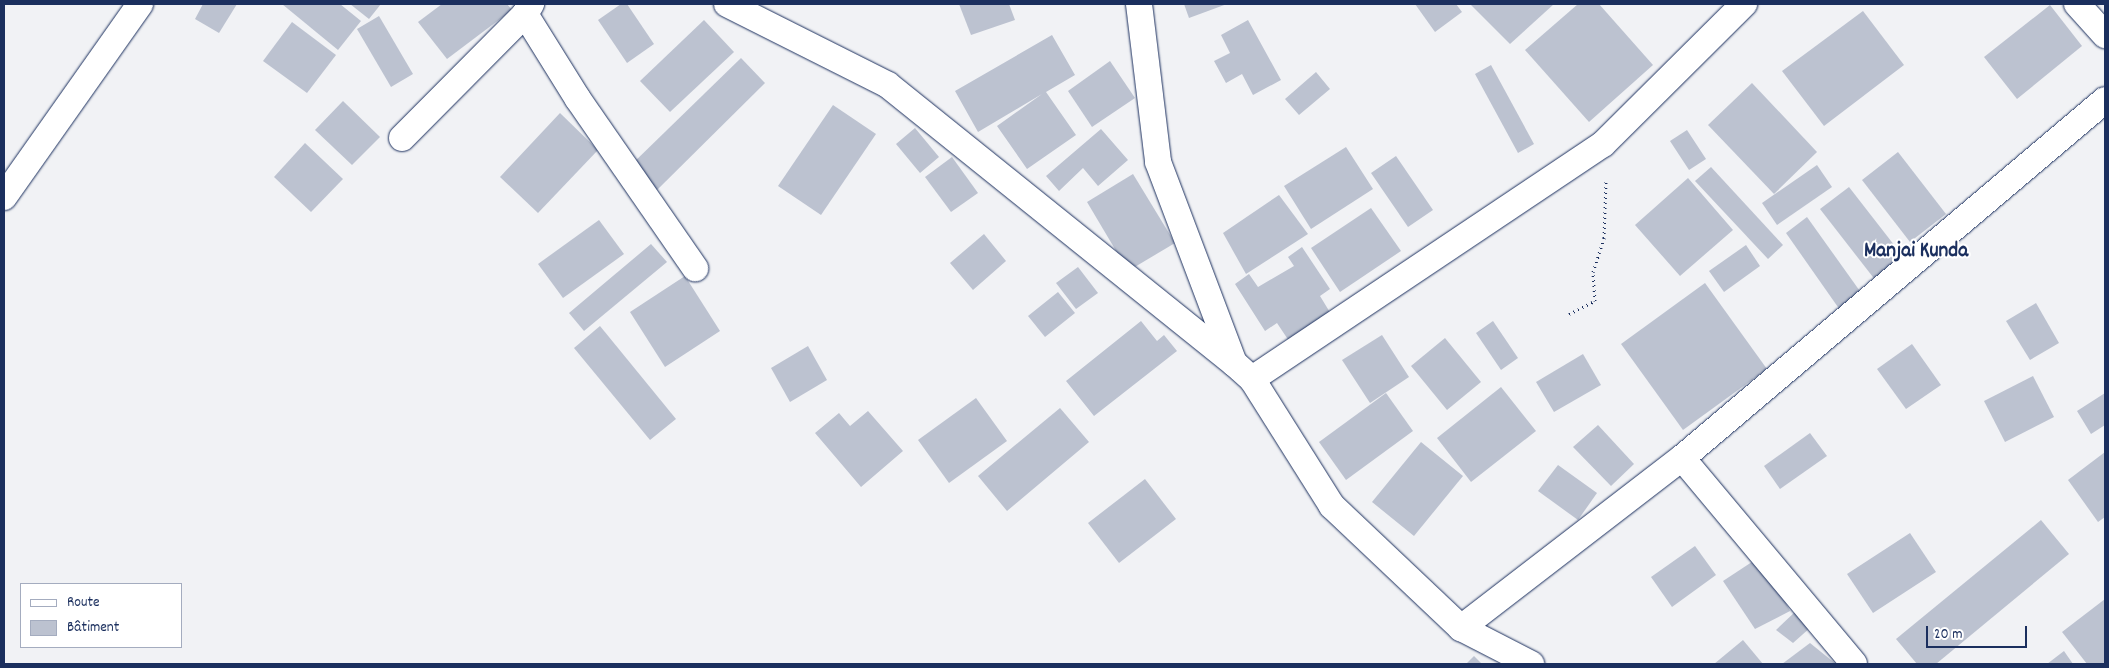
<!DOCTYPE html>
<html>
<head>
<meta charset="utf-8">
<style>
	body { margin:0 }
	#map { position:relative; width:2109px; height:668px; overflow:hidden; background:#f1f2f5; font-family:Dekko,sans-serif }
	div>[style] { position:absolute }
	.building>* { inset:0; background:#bcc2d0 }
	.path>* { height:3px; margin-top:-1.5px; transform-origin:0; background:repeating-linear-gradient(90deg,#1b2f5e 0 1px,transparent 0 5px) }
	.roads { filter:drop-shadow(0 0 1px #1b2f5e) drop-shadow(0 0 1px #1b2f5e) }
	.minor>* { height:26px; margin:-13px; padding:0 13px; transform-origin:13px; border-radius:13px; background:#fff }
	span { translate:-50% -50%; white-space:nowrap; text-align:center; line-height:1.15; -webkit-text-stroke:4px #fff; paint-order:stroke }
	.district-label { font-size:21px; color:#1b2f5e; font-weight:700 }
	.frame { position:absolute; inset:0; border:5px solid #1b2f5e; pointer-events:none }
	.legend { position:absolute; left:20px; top:583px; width:162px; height:65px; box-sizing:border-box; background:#fff; border:1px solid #a4acbf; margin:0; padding:6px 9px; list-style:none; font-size:15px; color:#1b2f5e }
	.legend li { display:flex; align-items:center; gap:10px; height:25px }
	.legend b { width:25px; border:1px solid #a4acbf }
	.scale { position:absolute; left:1926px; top:626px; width:101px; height:22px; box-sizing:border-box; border:2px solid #1b2f5e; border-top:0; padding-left:6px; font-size:15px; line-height:18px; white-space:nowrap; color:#1b2f5e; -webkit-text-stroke:4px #fff; paint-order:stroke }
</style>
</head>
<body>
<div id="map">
	<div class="building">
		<i style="clip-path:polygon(203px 4px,237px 4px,219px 33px,195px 19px)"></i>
		<i style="clip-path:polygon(282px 4px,340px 4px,361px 21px,338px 50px)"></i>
		<i style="clip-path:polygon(350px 4px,381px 4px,369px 19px)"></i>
		<i style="clip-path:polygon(442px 4px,507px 4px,512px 10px,447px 59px,418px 22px)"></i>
		<i style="clip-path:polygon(621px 4px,627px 4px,654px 44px,627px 63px,598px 20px)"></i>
		<i style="clip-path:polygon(959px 4px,1009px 4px,1015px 20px,971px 35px)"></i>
		<i style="clip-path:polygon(1184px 4px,1227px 4px,1189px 18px)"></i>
		<i style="clip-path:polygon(1415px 4px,1456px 4px,1462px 12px,1435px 32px)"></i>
		<i style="clip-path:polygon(1470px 4px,1554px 4px,1510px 44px)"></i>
		<i style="clip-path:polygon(1578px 4px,1599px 4px,1653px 65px,1589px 122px,1525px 50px)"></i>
		<i style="clip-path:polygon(2050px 5px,2082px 46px,2017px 99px,1984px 57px)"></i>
		<i style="clip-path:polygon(1863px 11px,1904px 65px,1824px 126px,1782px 71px)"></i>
		<i style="clip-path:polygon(379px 16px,413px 74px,391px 87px,357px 29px)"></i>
		<i style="clip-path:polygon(704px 20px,734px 52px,670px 112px,640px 81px)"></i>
		<i style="clip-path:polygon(1248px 20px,1281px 80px,1253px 95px,1242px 74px,1226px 83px,1214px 61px,1230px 53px,1221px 35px)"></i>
		<i style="clip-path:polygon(292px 22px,336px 55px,307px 93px,263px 61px)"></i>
		<i style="clip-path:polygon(1052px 35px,1075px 75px,1046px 92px,1076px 135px,1027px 169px,997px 126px,1042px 94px,978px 132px,955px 91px)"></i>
		<i style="clip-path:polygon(741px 58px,765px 83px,656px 191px,630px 166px)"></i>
		<i style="clip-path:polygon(1110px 61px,1135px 98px,1092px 127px,1068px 91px)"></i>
		<i style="clip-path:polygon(1491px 65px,1534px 144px,1518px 153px,1475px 74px)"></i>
		<i style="clip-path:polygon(1316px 72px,1330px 89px,1299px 115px,1285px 99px)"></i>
		<i style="clip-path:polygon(1752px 83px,1817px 152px,1774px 194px,1708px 125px)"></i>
		<i style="clip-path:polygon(343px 101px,380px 137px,352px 165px,315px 130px)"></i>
		<i style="clip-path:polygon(833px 105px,876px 134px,821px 215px,778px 186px)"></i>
		<i style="clip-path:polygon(560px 113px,598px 150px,538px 213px,500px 177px)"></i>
		<i style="clip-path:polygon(915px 128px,939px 157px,920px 173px,896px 144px)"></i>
		<i style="clip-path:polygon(1101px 129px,1128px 160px,1098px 186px,1083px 168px,1059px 191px,1046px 176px)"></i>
		<i style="clip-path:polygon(1687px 130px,1706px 159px,1689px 170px,1670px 141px)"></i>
		<i style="clip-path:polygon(305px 143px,343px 179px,311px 212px,274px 177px)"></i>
		<i style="clip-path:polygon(1346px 147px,1373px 189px,1311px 229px,1284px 186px)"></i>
		<i style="clip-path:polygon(1898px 152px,1946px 214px,1910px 242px,1862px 180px)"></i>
		<i style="clip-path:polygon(1396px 156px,1433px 210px,1408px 227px,1371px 173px)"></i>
		<i style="clip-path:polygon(952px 157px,978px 193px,951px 212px,925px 177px)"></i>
		<i style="clip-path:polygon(1817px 165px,1832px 187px,1777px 225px,1762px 203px)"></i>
		<i style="clip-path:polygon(1711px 167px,1783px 245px,1768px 259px,1695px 181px)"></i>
		<i style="clip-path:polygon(1133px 174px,1175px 243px,1128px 271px,1087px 202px)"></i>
		<i style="clip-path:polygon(1688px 178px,1733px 230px,1680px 276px,1635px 225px)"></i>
		<i style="clip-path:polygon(1849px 187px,1905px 259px,1876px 281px,1820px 209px)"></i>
		<i style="clip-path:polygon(1279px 195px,1308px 234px,1246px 274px,1223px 233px)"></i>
		<i style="clip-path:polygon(1371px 208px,1401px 251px,1340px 292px,1311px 248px)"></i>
		<i style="clip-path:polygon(1807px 217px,1862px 294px,1840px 310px,1786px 233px)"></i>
		<i style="clip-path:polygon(599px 220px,624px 254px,563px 298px,538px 264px)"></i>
		<i style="clip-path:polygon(984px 234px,1006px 261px,973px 290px,950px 263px)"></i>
		<i style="clip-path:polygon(651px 244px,667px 262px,584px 331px,569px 313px)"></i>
		<i style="clip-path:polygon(1746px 245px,1760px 266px,1724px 292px,1709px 271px)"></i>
		<i style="clip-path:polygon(1302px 247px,1330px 289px,1320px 296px,1331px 314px,1289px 341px,1277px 323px,1265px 331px,1235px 284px,1249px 274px,1258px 287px,1294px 266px,1288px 257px)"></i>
		<i style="clip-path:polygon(1078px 267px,1098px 293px,1076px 309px,1056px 283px)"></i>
		<i style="clip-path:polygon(685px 276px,720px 331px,665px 367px,630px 312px)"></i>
		<i style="clip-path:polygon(1705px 283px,1767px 369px,1683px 430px,1621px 344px)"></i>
		<i style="clip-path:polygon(1058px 292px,1075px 313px,1045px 337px,1028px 316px)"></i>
		<i style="clip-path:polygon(2036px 303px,2059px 343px,2030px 360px,2006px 321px)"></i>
		<i style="clip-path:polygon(1141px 321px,1157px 341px,1164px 335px,1177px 351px,1094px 416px,1066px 381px)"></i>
		<i style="clip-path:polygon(1493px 321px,1518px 358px,1501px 370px,1476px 333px)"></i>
		<i style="clip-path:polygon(600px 326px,676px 419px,650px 440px,574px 348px)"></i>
		<i style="clip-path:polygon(1382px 335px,1409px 377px,1370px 403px,1342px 360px)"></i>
		<i style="clip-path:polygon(1445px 338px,1481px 382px,1447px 410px,1411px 366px)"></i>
		<i style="clip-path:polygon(1912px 344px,1941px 385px,1906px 409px,1877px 369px)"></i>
		<i style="clip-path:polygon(808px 346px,827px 380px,790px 402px,771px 368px)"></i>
		<i style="clip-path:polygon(1583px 354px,1601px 385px,1554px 412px,1536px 382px)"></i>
		<i style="clip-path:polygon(2033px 376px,2054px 417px,2005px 442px,1984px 401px)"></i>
		<i style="clip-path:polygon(1501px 387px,1536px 431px,1471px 482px,1437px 438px)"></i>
		<i style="clip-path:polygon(1386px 393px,1413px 431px,1346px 480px,1319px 442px)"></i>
		<i style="clip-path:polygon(2105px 393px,2105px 425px,2091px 434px,2077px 411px)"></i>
		<i style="clip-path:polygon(976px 398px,1007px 441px,949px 483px,918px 440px)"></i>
		<i style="clip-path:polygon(1060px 408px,1089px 442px,1007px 511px,978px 476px)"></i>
		<i style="clip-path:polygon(868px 411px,903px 451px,861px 487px,815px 433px,839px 413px,850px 426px)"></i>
		<i style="clip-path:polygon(1598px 425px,1634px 464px,1611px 486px,1573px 447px)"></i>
		<i style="clip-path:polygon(1810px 433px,1827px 456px,1780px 489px,1764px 466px)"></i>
		<i style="clip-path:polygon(1421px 442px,1463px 476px,1414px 536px,1372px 502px)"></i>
		<i style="clip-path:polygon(2105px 452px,2105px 517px,2098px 522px,2068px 480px)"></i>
		<i style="clip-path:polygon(1558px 465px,1597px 493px,1578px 520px,1538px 491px)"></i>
		<i style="clip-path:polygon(1145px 479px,1176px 519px,1119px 563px,1088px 523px)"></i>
		<i style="clip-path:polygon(2041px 520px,2069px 554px,1936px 664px,1917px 664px,1896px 639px)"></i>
		<i style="clip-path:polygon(1910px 533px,1936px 572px,1873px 613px,1847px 574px)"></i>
		<i style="clip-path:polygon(1695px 546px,1716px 575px,1672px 607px,1651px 577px)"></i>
		<i style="clip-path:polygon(1761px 556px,1790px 611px,1755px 629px,1723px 581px)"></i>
		<i style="clip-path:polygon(2105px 599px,2105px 664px,2087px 664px,2062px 632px)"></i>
		<i style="clip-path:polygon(1797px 610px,1811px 627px,1793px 643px,1776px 630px)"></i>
		<i style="clip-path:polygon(1743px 640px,1763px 664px,1714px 664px)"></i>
		<i style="clip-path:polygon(1810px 643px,1836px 664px,1782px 664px)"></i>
		<i style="clip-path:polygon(2064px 651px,2073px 664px,2047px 664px)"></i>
		<i style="clip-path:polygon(1474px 656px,1482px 664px,1466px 664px)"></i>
	</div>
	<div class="path">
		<i style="left:1569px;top:314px;width:29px;rotate:-27deg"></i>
		<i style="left:1595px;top:301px;width:29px;rotate:-94deg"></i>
		<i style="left:1593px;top:272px;width:36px;rotate:-72deg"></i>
		<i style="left:1604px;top:238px;width:58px;rotate:-88deg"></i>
	</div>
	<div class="roads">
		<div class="minor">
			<i style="left:727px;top:4px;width:180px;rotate:26.7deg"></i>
			<i style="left:888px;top:85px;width:444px;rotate:38.8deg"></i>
			<i style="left:1139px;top:4px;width:159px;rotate:83.1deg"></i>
			<i style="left:1158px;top:162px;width:215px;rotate:69.3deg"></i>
			<i style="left:1234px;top:363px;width:24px;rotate:42deg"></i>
			<i style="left:1252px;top:379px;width:150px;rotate:57.8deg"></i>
			<i style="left:1332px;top:506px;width:178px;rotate:43.4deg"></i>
			<i style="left:1461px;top:628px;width:79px;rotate:27.2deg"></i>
			<i style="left:2077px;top:4px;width:42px;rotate:47.9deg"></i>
			<i style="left:525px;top:14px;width:100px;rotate:58.1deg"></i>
			<i style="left:578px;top:99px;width:206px;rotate:55.3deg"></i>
			<i style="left:402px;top:138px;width:175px;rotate:-45.2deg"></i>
			<i style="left:525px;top:14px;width:12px;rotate:-59deg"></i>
			<i style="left:4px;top:197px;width:236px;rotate:-54.8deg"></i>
			<i style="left:1252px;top:379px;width:422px;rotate:-33.8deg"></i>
			<i style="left:1603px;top:144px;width:199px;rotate:-44.8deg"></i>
			<i style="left:1682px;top:458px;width:554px;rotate:-40.24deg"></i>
			<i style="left:1461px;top:628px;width:279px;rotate:-37.6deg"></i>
			<i style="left:1682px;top:458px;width:268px;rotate:50.1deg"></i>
		</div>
	</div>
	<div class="district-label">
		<span style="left:1916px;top:252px">Manjai Kunda</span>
	</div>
	<div class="frame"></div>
	<ul class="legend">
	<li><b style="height:6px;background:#fff"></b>Route</li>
	<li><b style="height:14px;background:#bcc2d0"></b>Bâtiment</li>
	</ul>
	<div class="scale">20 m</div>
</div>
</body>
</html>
